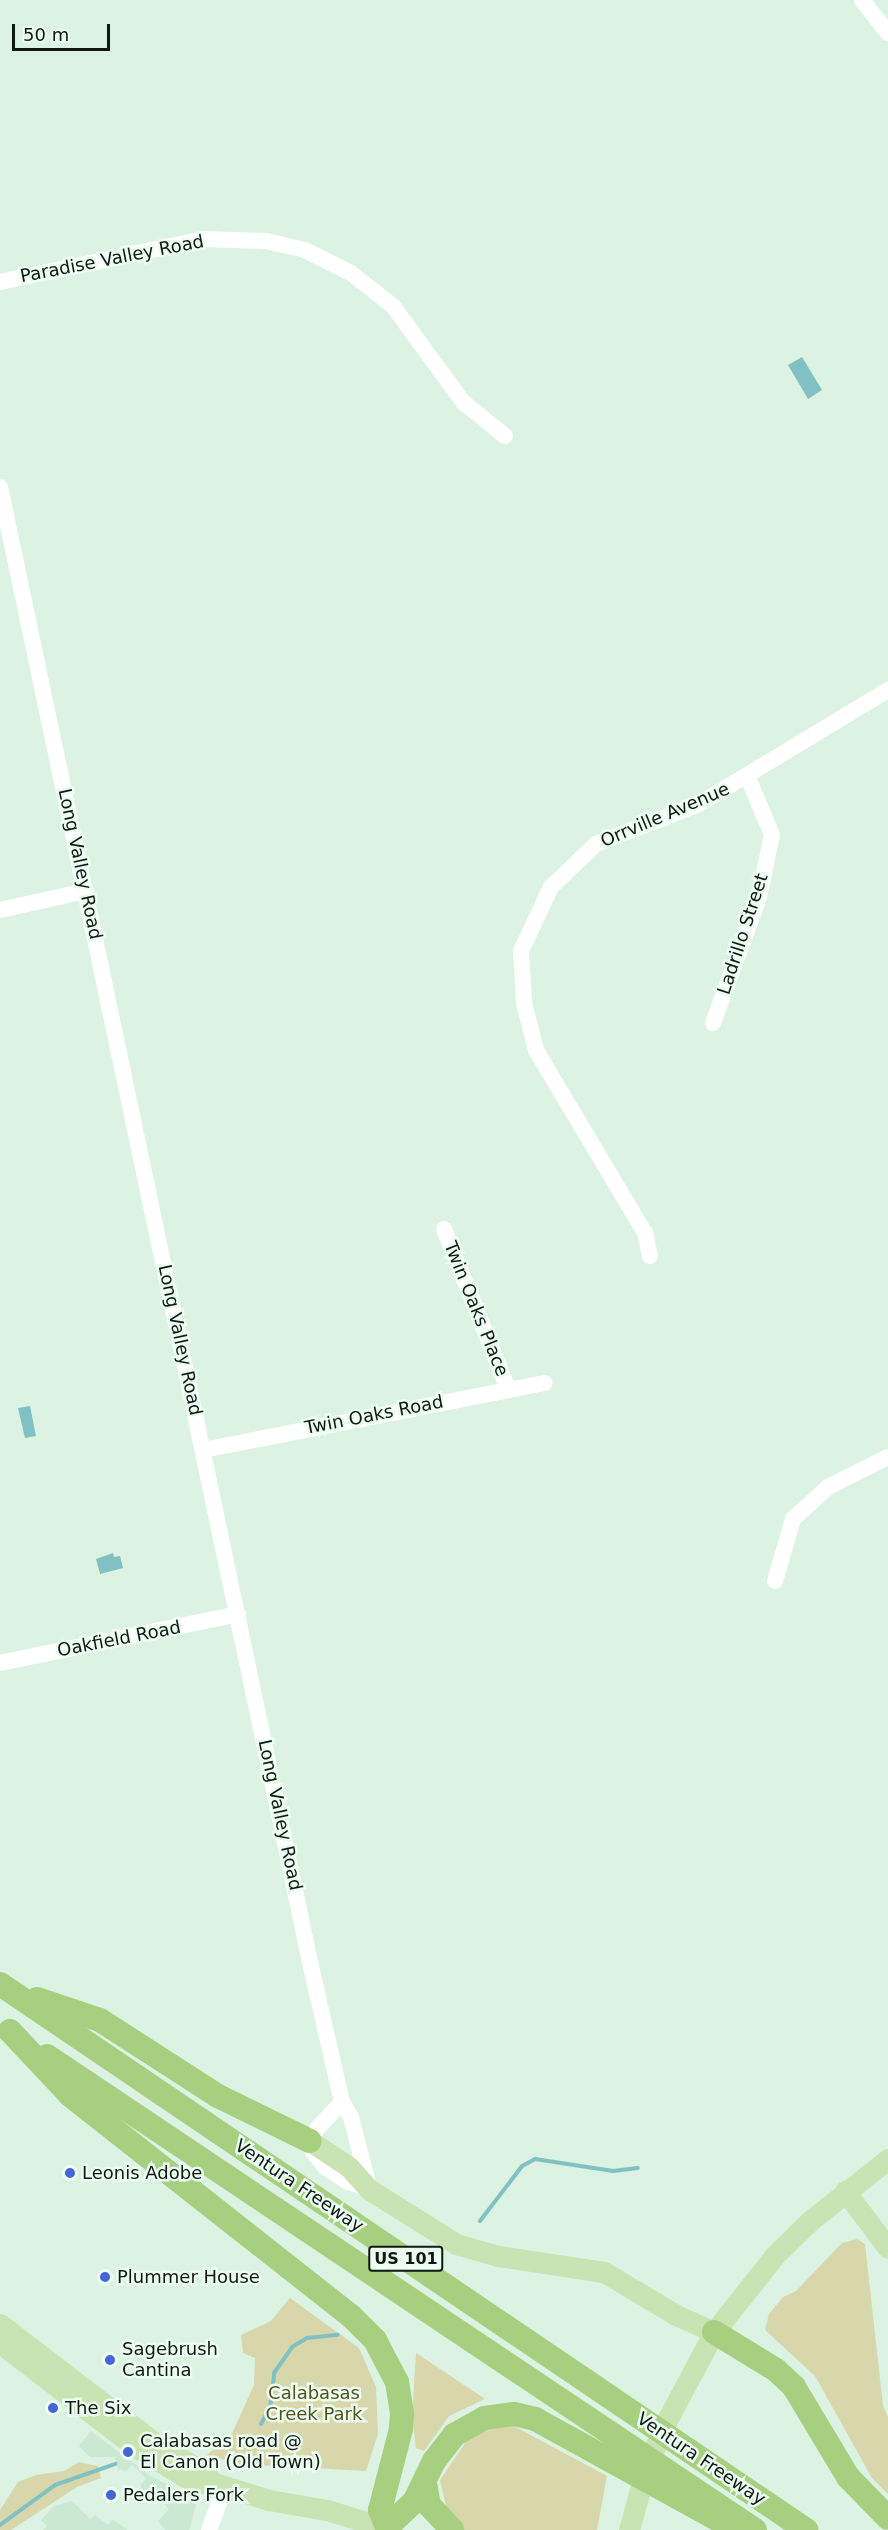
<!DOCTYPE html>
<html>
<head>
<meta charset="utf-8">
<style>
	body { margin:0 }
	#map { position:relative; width:888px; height:2530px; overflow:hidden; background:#dcf2e2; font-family:"DejaVu Sans",sans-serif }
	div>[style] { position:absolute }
	.built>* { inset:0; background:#cbe8d3 }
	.green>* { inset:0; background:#d7d7ab }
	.water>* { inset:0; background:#81c1c4 }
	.stream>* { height:4px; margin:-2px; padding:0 2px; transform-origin:2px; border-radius:2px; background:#81c1c4 }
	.minor>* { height:16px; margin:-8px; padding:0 8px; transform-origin:8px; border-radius:8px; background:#fff }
	.major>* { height:21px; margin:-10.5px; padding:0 10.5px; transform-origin:10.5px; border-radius:10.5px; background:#cae3b2 }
	.highway>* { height:24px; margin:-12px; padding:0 12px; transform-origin:12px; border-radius:12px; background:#a6d07f }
	.dots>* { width:16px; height:16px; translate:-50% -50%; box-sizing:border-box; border:3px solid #ecfef1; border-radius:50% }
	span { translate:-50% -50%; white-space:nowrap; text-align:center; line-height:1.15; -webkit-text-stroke:5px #ecfef1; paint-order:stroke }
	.shield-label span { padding:2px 4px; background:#ecfef1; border:2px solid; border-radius:4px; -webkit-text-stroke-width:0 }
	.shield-label { font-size:16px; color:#101812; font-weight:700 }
	.street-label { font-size:18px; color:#101812 }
	.poi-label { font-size:18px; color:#101812 }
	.left { translate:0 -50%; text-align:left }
	.park-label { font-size:18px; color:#53521a }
	.scale { position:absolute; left:12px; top:24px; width:98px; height:27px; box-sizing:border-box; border:3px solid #101812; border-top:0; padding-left:8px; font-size:18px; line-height:21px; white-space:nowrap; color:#101812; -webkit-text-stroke:4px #ecfef1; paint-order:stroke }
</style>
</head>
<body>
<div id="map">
	<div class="built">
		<i style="clip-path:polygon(91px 2431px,152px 2477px,194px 2498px,197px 2502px,189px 2530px,165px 2530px,158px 2521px,169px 2509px,156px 2495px,149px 2500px,142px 2494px,141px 2485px,146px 2478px,132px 2465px,126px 2471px,118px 2469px,115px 2457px,90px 2457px,79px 2446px)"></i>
		<i style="clip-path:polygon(72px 2501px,90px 2519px,95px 2515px,108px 2525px,113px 2520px,128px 2530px,43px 2530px,47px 2526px,41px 2520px,54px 2506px)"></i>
	</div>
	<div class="green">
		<i style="clip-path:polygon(857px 2239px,865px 2244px,883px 2406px,888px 2417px,888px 2494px,872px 2478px,815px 2376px,765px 2330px,769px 2314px,783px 2297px,796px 2291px,842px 2243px)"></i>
		<i style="clip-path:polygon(290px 2298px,359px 2348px,376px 2387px,378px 2434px,366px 2471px,240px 2464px,206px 2455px,230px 2438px,254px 2385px,255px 2358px,243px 2353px,241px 2335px,271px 2321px)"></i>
		<i style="clip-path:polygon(416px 2353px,485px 2399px,449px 2416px,424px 2451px,416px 2448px,412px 2417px)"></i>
		<i style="clip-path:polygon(510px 2424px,607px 2476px,597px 2530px,464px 2530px,447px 2510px,440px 2480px,470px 2436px)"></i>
		<i style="clip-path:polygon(79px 2462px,98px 2466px,101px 2478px,77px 2487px,11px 2530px,0 2530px,0 2510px,18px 2482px,36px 2475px,64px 2471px)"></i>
	</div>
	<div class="water">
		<i style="clip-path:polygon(802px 357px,822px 390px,808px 399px,788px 365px)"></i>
		<i style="clip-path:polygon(30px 1406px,36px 1436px,25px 1438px,18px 1408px)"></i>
		<i style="clip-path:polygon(113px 1553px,114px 1557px,120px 1556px,123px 1568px,100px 1574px,96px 1559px)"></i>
	</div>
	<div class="stream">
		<i style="left:480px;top:2221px;width:69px;rotate:-52.6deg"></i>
		<i style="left:522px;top:2166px;width:15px;rotate:-28deg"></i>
		<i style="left:535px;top:2159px;width:79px;rotate:8.7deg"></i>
		<i style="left:613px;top:2171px;width:25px;rotate:-7deg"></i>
		<i style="left:261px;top:2424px;width:18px;rotate:-61deg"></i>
		<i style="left:270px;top:2408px;width:35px;rotate:-83deg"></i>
		<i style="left:274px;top:2373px;width:32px;rotate:-55deg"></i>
		<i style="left:292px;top:2347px;width:17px;rotate:-31deg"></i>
		<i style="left:307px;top:2338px;width:31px;rotate:-6deg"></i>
		<i style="left:0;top:2525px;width:68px;rotate:-36deg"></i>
		<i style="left:55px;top:2485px;width:64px;rotate:-19.3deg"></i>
	</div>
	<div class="minor">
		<i style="left:862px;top:0;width:42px;rotate:51.8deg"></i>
		<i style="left:0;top:282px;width:208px;rotate:-11.9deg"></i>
		<i style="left:204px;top:239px;width:62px;rotate:1.8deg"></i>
		<i style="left:266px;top:241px;width:40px;rotate:13deg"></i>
		<i style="left:305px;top:250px;width:51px;rotate:26.6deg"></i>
		<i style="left:351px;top:273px;width:53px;rotate:38.2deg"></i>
		<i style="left:393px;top:306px;width:119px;rotate:53.9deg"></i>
		<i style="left:463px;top:402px;width:54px;rotate:39deg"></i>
		<i style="left:0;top:487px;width:1516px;rotate:78.13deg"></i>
		<i style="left:312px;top:1971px;width:134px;rotate:77.1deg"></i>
		<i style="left:342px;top:2102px;width:17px;rotate:59deg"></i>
		<i style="left:351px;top:2117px;width:68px;rotate:75.6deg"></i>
		<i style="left:0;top:910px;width:88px;rotate:-12.5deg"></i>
		<i style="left:713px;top:1023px;width:134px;rotate:-69.9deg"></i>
		<i style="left:759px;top:897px;width:63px;rotate:-78.2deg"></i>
		<i style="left:772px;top:835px;width:62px;rotate:-112.8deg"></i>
		<i style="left:444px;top:1229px;width:172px;rotate:68.2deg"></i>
		<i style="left:650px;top:1256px;width:24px;rotate:-102deg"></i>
		<i style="left:645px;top:1233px;width:213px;rotate:-120.8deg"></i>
		<i style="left:536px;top:1050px;width:49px;rotate:-104.3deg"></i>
		<i style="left:524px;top:1003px;width:52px;rotate:-93.3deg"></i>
		<i style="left:521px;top:951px;width:71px;rotate:-64.9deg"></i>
		<i style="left:551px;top:887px;width:62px;rotate:-43.7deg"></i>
		<i style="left:596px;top:844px;width:110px;rotate:-21.2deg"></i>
		<i style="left:699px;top:804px;width:221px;rotate:-31.1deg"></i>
		<i style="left:203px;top:1450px;width:348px;rotate:-11.1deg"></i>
		<i style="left:775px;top:1581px;width:65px;rotate:-73.8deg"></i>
		<i style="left:793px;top:1519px;width:47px;rotate:-42.4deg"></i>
		<i style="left:828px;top:1487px;width:67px;rotate:-26.6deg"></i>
		<i style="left:0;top:1663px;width:243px;rotate:-11.6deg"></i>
		<i style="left:342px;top:2102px;width:37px;rotate:133deg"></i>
		<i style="left:317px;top:2129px;width:14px;rotate:120deg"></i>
		<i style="left:310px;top:2141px;width:11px;rotate:75deg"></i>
		<i style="left:313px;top:2152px;width:19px;rotate:51deg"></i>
		<i style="left:325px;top:2167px;width:27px;rotate:33deg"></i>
		<i style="left:348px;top:2182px;width:23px;rotate:18deg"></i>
		<i style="left:209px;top:2530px;width:46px;rotate:-69.6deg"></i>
	</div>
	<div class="major">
		<i style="left:310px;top:2141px;width:47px;rotate:33.7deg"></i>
		<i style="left:349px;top:2167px;width:31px;rotate:48deg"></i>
		<i style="left:370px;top:2190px;width:102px;rotate:32.1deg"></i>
		<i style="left:456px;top:2244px;width:44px;rotate:15.9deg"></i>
		<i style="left:498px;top:2256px;width:107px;rotate:8.6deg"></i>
		<i style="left:604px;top:2272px;width:84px;rotate:30.8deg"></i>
		<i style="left:676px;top:2315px;width:42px;rotate:24.1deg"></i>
		<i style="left:845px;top:2191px;width:71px;rotate:53deg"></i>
		<i style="left:0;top:2324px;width:200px;rotate:37.5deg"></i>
		<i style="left:159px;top:2446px;width:48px;rotate:29.7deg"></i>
		<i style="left:201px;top:2470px;width:18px;rotate:45deg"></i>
		<i style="left:0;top:2343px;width:169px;rotate:37.5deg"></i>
		<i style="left:134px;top:2446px;width:71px;rotate:31.2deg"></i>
		<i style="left:195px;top:2483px;width:19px"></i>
		<i style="left:214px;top:2483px;width:58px;rotate:17.2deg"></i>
		<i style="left:269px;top:2500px;width:59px;rotate:9.8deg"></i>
		<i style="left:327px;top:2510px;width:68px;rotate:17.1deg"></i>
		<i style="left:629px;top:2530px;width:64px;rotate:-74.7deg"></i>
		<i style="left:646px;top:2468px;width:50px;rotate:-66.5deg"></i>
		<i style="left:666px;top:2422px;width:102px;rotate:-61.9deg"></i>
		<i style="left:714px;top:2332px;width:98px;rotate:-51.6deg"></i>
		<i style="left:775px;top:2255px;width:50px;rotate:-44.2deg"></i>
		<i style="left:811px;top:2220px;width:98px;rotate:-38.4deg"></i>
	</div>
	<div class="highway">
		<i style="left:0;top:1984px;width:974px;rotate:34.11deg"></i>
		<i style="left:37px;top:1999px;width:66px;rotate:18.4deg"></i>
		<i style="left:100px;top:2020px;width:140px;rotate:32.8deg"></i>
		<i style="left:218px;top:2096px;width:102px;rotate:26.1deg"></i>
		<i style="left:10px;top:2031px;width:88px;rotate:46.8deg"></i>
		<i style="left:70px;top:2095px;width:357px;rotate:38.2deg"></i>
		<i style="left:351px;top:2316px;width:34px;rotate:45deg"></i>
		<i style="left:375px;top:2340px;width:47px;rotate:62.4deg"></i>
		<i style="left:397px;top:2382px;width:31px;rotate:81deg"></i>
		<i style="left:402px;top:2413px;width:16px;rotate:94deg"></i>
		<i style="left:401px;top:2429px;width:84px;rotate:104.5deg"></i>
		<i style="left:380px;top:2510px;width:18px;rotate:68deg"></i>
		<i style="left:387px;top:2527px;width:37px;rotate:-43deg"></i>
		<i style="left:414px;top:2502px;width:46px;rotate:-64deg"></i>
		<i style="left:434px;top:2461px;width:33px;rotate:-52deg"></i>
		<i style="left:454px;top:2435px;width:35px;rotate:-29deg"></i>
		<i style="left:485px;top:2418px;width:29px;rotate:-8deg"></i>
		<i style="left:514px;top:2414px;width:22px;rotate:13deg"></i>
		<i style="left:535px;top:2419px;width:230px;rotate:28.8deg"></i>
		<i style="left:47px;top:2056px;width:852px;rotate:33.8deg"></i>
		<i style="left:714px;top:2332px;width:73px;rotate:31.5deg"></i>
		<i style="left:776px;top:2370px;width:25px;rotate:43deg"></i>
		<i style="left:794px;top:2387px;width:105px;rotate:59deg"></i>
		<i style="left:848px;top:2477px;width:57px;rotate:45.7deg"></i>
		<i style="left:425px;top:2483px;width:22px;rotate:80deg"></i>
		<i style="left:429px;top:2505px;width:34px;rotate:47deg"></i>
	</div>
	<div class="dots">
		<i style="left:70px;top:2173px;background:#4566d9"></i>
		<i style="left:105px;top:2277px;background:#4566d9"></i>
		<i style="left:110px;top:2360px;background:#4566d9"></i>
		<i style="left:53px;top:2408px;background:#4566d9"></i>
		<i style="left:128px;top:2452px;background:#4566d9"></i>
		<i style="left:111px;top:2495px;background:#4566d9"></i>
	</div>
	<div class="shield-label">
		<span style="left:406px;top:2259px">US 101</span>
	</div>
	<div class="street-label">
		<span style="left:112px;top:259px;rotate:-11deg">Paradise Valley Road</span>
		<span style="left:665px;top:815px;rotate:-23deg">Orrville Avenue</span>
		<span style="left:80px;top:864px;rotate:78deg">Long Valley Road</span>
		<span style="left:743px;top:934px;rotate:-72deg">Ladrillo Street</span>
		<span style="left:476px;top:1309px;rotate:68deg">Twin Oaks Place</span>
		<span style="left:180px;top:1340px;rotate:78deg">Long Valley Road</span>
		<span style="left:374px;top:1415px;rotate:-11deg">Twin Oaks Road</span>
		<span style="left:119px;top:1639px;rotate:-11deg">Oakfield Road</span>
		<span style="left:280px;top:1815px;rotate:78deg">Long Valley Road</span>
		<span style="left:299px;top:2186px;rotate:34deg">Ventura Freeway</span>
		<span style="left:701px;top:2459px;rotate:34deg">Ventura Freeway</span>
	</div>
	<div class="poi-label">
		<span class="left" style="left:82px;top:2173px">Leonis Adobe</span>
		<span class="left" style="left:117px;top:2277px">Plummer House</span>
		<span class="left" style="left:122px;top:2360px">Sagebrush<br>Cantina</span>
		<span class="left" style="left:65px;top:2408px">The Six</span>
		<span class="left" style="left:140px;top:2452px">Calabasas road @<br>El Canon (Old Town)</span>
		<span class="left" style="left:123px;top:2495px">Pedalers Fork</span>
	</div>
	<div class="park-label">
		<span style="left:314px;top:2404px">Calabasas<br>Creek Park</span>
	</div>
	<div class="scale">50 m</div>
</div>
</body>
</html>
